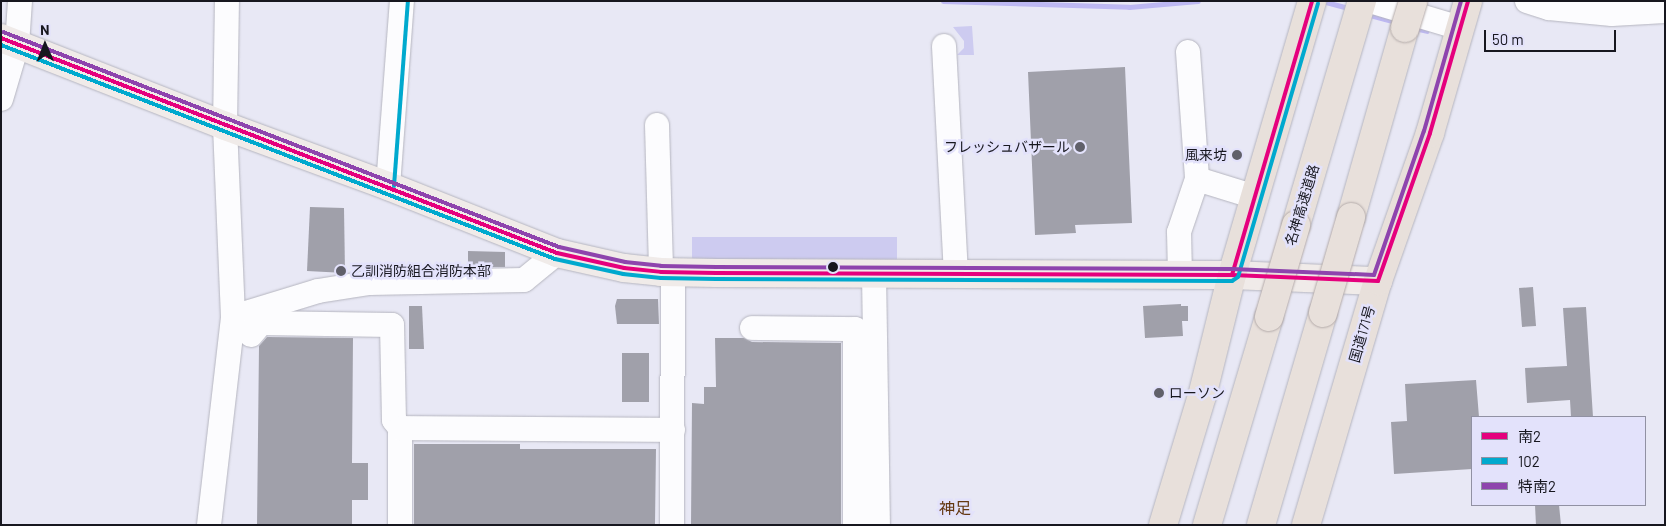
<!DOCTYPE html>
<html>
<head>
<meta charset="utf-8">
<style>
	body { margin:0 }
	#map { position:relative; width:1666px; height:526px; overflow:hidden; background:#e8e8f5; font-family:Barlow,"Noto Sans JP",sans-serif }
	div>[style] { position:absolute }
	.green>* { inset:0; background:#cdcbf0 }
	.stream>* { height:5px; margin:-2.5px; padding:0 2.5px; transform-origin:2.5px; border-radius:2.5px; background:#bdb8f2 }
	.building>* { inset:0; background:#a0a0aa }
	.roads { filter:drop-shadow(0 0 1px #b5b5bf) drop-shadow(0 0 1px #b5b5bf) }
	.minor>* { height:24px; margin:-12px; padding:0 12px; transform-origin:12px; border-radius:12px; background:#fcfcfe }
	.major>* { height:28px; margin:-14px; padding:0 14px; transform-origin:14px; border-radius:14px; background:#f0ebe9 }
	.highway>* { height:28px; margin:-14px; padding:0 14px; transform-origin:14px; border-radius:14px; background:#e8e0db }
	.bridges { filter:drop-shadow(0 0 1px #b4abaa) drop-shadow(0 0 1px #b4abaa) }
	.highway-bridge>* { height:28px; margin:-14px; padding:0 14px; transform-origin:14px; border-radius:14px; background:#e8e0db }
	.bus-1>* { height:4px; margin:-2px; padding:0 2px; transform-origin:2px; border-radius:2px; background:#e5007d }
	.bus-2>* { height:4px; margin:-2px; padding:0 2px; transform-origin:2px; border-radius:2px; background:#00a9ce }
	.bus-3>* { height:4px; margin:-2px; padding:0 2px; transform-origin:2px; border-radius:2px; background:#8e44ad }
	.dots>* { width:14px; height:14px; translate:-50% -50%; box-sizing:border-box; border:2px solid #e3e2fb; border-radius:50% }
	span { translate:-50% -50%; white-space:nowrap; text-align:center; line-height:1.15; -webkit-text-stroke:5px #e3e2fb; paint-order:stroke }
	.poi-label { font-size:14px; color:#17171f }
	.right { translate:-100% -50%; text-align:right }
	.left { translate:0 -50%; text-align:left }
	.street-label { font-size:14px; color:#17171f }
	.quarter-label { font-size:16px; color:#643812 }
	.frame { position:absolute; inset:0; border:2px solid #17171f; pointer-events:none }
	.legend { position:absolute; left:1471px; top:416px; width:175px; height:90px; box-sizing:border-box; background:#e3e2fb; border:1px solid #9191a3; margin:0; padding:6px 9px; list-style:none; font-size:15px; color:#17171f }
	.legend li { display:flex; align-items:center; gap:10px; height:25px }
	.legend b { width:25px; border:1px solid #9191a3 }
	.north { position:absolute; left:20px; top:20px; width:50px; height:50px; -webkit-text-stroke:4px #e3e2fb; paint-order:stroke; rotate:359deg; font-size:14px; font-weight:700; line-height:20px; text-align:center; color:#17171f }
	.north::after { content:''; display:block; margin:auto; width:18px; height:22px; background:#17171f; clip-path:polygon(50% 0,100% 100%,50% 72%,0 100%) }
	.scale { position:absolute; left:1484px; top:30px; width:132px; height:22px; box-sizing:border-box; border:2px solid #17171f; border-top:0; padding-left:6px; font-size:15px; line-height:18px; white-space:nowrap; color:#17171f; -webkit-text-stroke:4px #e3e2fb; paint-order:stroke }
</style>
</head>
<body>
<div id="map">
	<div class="green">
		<i style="clip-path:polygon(972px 26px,974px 55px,957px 55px,964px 48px,964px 41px,953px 27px)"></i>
		<i style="clip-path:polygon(692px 237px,897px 237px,897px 260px,702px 260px,692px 259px)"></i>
	</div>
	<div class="stream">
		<i style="left:943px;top:1px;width:186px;rotate:1.8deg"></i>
		<i style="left:1129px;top:7px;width:69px;rotate:-5deg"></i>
		<i style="left:1322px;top:1px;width:30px;rotate:15deg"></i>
		<i style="left:1366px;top:14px;width:34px;rotate:15deg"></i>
		<i style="left:1414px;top:28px;width:13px;rotate:13deg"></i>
	</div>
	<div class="building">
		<i style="clip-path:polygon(1125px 67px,1132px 223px,1075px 225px,1076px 233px,1035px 235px,1028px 72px)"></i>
		<i style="clip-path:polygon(310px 207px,344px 208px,345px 273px,307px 271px)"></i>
		<i style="clip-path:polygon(468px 251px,505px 252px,505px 267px,468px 267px)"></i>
		<i style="clip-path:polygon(1533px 287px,1536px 326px,1522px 327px,1519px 288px)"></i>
		<i style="clip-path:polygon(617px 299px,658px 299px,659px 324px,617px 324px,615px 306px)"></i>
		<i style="clip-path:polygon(1181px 304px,1181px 306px,1188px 306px,1188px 321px,1182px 321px,1183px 336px,1145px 338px,1143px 306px)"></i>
		<i style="clip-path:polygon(409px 306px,422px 306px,424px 349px,409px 349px)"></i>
		<i style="clip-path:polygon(1586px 307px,1593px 417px,1571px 417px,1570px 400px,1527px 403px,1525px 368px,1567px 366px,1563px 308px)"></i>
		<i style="clip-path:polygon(267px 337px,353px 338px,352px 463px,368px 463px,368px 500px,352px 500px,352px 525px,257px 525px,259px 346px)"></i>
		<i style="clip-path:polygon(715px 338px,744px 338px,752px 342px,841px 343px,841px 525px,691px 525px,692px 403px,704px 404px,704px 387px,716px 387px)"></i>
		<i style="clip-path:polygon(622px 353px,649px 353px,649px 402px,622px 402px)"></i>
		<i style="clip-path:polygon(1476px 380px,1479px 417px,1472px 417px,1472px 469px,1394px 474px,1391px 422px,1407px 421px,1405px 384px)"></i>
		<i style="clip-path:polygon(414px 444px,520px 444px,520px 449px,656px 449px,655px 525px,414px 525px)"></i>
		<i style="clip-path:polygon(1535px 505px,1559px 505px,1561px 525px,1536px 525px)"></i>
	</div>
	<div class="roads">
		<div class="minor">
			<i style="left:1370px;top:1px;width:94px;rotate:16.7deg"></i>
			<i style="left:1527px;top:1px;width:23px;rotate:18deg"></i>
			<i style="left:1549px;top:8px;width:63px;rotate:5.4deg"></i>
			<i style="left:1612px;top:14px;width:53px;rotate:-3.2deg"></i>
			<i style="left:944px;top:46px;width:229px;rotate:87deg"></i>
			<i style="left:1188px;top:52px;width:127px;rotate:85.9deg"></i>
			<i style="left:1197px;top:179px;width:61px;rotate:17.2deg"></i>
			<i style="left:1px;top:99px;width:56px;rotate:-73.5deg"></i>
			<i style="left:17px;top:45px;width:44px;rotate:-86.1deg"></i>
			<i style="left:657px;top:125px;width:147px;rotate:88.4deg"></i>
			<i style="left:388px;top:186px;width:186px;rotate:-85.7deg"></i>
			<i style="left:874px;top:274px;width:251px;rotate:89.1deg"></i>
			<i style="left:1180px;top:275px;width:43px;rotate:-91.3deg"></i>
			<i style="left:1179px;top:232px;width:56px;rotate:-71.2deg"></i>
			<i style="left:233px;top:317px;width:89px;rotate:-17deg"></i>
			<i style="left:318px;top:291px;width:52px;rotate:-8.9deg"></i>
			<i style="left:369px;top:283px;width:155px;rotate:-1.1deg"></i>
			<i style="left:524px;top:280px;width:43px;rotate:-39.3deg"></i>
			<i style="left:752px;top:328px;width:103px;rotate:0.6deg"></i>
			<i style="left:855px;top:329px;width:196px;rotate:90deg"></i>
			<i style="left:251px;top:335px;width:16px;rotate:-50deg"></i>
			<i style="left:261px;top:323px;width:131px;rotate:0.9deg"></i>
			<i style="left:392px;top:325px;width:95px;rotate:88.8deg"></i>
			<i style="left:394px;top:420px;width:10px;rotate:53deg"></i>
			<i style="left:209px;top:525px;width:209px;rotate:-83.4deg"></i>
			<i style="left:233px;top:317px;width:191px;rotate:-92.4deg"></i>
			<i style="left:225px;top:126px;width:125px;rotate:-89.1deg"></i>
			<i style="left:400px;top:525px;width:97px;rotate:-90deg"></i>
			<i style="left:400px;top:428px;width:273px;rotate:0.4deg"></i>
			<i style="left:672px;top:525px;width:253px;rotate:-89.8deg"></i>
		</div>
		<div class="major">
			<i style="left:1px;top:38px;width:241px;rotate:21.4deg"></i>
			<i style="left:225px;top:126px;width:174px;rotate:20.2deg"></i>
			<i style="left:388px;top:186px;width:182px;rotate:21.6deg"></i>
			<i style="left:557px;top:253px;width:69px;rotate:12.6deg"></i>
			<i style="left:624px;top:268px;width:37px;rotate:6deg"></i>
			<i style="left:661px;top:272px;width:55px;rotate:1deg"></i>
			<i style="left:716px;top:273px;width:516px;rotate:0.22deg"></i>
			<i style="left:1232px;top:275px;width:146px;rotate:2.4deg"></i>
		</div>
		<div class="highway">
			<i style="left:1351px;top:217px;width:197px;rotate:-74.1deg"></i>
			<i style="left:1296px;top:225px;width:234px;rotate:-73.6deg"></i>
			<i style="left:1163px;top:525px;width:135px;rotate:-73.2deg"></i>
			<i style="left:1202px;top:396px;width:125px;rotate:-76.1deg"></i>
			<i style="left:1232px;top:275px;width:285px;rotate:-73.7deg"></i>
			<i style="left:1207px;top:525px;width:217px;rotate:-73.4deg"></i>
			<i style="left:1261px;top:525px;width:221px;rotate:-73.7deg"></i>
			<i style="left:1306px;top:525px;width:254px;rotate:-73.6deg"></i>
			<i style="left:1378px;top:281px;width:157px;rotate:-70.6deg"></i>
			<i style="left:1430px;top:133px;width:137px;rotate:-73.9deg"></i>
		</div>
	</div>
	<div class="bridges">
		<div class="highway-bridge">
			<i style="left:1405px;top:28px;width:28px;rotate:-73deg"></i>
			<i style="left:1323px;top:313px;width:100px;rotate:-73.7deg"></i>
			<i style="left:1269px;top:317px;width:96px;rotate:-73.6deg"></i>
		</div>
	</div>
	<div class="bus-1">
		<i style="left:1px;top:38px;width:596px;rotate:21.14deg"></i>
		<i style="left:557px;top:253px;width:69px;rotate:12.6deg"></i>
		<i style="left:624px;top:268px;width:37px;rotate:6deg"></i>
		<i style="left:661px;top:272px;width:55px;rotate:1deg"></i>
		<i style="left:716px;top:273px;width:516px;rotate:0.22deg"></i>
		<i style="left:1232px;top:275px;width:146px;rotate:2.4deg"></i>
		<i style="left:1378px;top:281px;width:157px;rotate:-70.6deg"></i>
		<i style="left:1430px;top:133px;width:137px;rotate:-73.9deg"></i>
		<i style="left:1232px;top:275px;width:285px;rotate:-73.7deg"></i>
	</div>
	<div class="bus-2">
		<i style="left:1px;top:45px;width:594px;rotate:21.12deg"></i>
		<i style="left:555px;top:259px;width:70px;rotate:12.4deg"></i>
		<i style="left:623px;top:274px;width:38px;rotate:6deg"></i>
		<i style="left:661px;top:278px;width:55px;rotate:1deg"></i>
		<i style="left:716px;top:279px;width:516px;rotate:0.22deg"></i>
		<i style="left:1232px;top:281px;width:7px;rotate:-34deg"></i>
		<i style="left:1238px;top:277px;width:285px;rotate:-73.7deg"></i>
		<i style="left:394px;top:186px;width:186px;rotate:-85.7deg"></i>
	</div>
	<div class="bus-3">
		<i style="left:3px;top:32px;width:596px;rotate:21.14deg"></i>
		<i style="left:559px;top:247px;width:68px;rotate:12.8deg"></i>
		<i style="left:625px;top:262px;width:36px;rotate:6deg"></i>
		<i style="left:661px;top:266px;width:55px;rotate:1deg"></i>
		<i style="left:716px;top:267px;width:516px;rotate:0.22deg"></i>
		<i style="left:1232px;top:269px;width:142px;rotate:2.4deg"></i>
		<i style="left:1374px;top:275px;width:152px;rotate:-70.9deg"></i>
		<i style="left:1424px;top:131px;width:135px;rotate:-74.1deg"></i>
	</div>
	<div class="dots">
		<i style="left:1080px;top:147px;background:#60606a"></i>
		<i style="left:1237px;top:155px;background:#60606a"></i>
		<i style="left:833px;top:267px;background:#17171f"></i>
		<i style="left:341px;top:271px;background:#60606a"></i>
		<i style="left:1159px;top:393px;background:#60606a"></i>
	</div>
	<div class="poi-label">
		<span class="right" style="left:1070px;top:147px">フレッシュバザール</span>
		<span class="right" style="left:1227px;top:155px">風来坊</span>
		<span class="left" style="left:351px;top:271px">乙訓消防組合消防本部</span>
		<span class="left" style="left:1169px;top:393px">ローソン</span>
	</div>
	<div class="street-label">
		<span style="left:1302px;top:205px;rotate:-73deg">名神高速道路</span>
		<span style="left:1362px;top:334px;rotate:-74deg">国道171号</span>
	</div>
	<div class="quarter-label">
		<span style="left:955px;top:508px">神足</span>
	</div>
	<div class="frame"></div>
	<ul class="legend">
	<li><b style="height:6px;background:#e5007d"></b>南2</li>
	<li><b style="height:6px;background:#00a9ce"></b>102</li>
	<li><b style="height:6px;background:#8e44ad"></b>特南2</li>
	</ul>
	<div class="north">N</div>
	<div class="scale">50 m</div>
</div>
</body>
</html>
